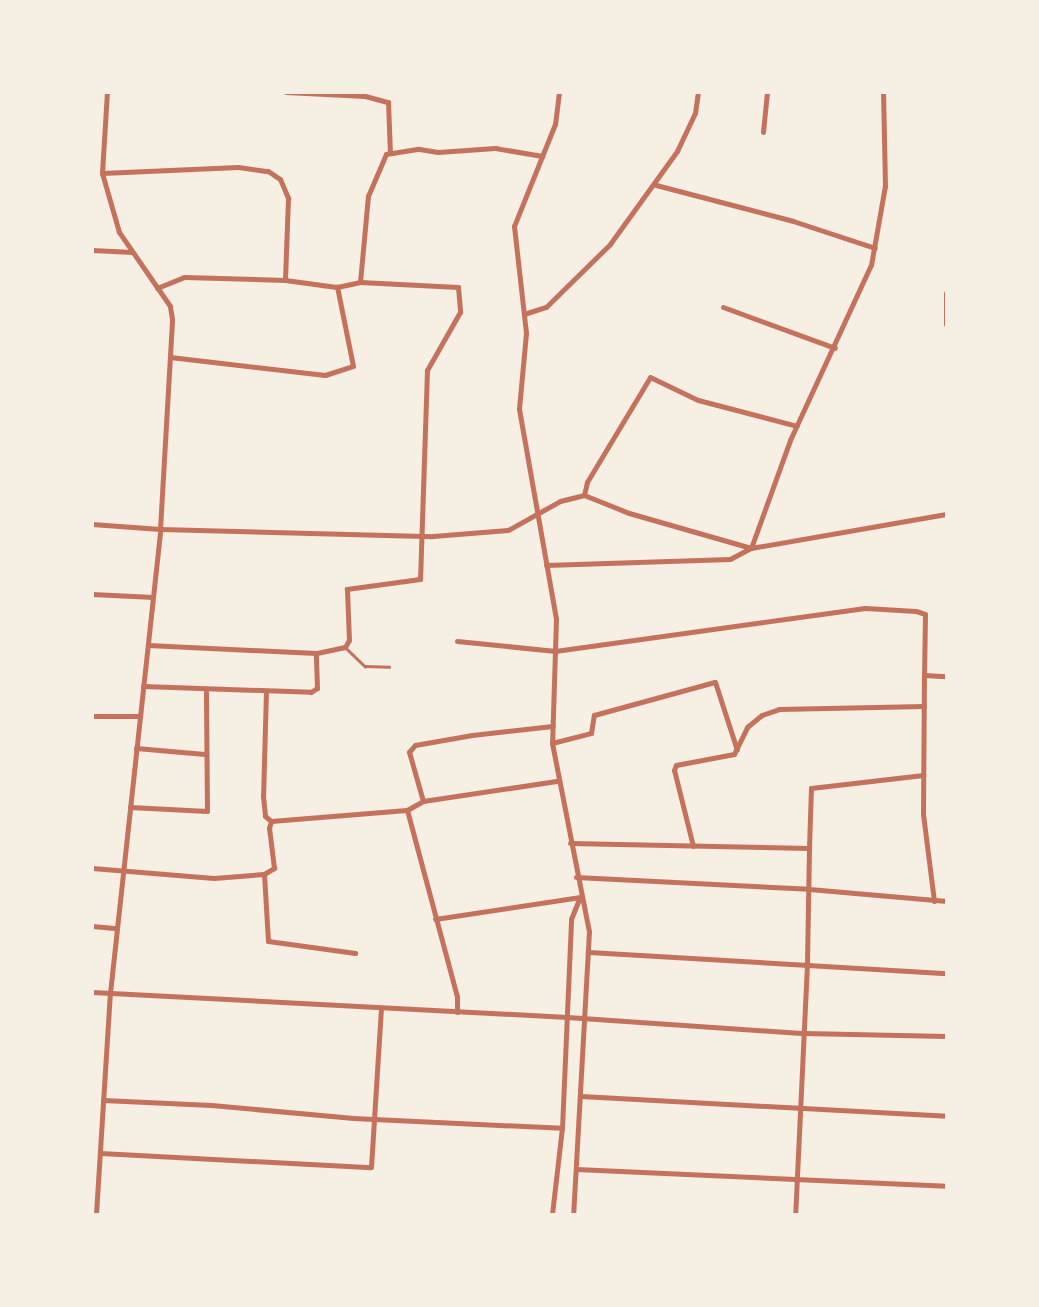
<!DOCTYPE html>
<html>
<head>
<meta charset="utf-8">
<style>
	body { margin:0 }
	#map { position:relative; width:1039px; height:1307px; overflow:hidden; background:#f6efe4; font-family:"DejaVu Sans",sans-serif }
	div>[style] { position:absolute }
	.service>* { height:2.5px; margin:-1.25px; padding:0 1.25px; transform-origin:1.25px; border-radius:1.25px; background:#c5725c }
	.minor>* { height:5px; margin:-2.5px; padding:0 2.5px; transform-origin:2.5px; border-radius:2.5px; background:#c5725c }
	span { translate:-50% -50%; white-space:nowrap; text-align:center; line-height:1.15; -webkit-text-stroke:5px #f6efe4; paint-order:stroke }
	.frame { position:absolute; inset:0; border:94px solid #f6efe4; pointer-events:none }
</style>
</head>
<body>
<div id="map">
	<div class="service">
		<i style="left:345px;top:647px;width:28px;rotate:44deg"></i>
		<i style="left:365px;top:666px;width:24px;rotate:2deg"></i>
	</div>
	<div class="minor">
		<i style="left:286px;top:92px;width:79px;rotate:2.9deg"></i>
		<i style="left:365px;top:96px;width:24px;rotate:15deg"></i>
		<i style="left:388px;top:102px;width:51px;rotate:87.8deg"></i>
		<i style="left:559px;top:92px;width:32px;rotate:97deg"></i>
		<i style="left:555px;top:124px;width:110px;rotate:111.9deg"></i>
		<i style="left:514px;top:226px;width:108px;rotate:83.6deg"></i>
		<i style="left:526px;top:333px;width:76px;rotate:95.3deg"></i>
		<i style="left:519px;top:409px;width:213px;rotate:80deg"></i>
		<i style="left:556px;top:619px;width:124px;rotate:91.8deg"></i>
		<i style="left:552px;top:743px;width:192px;rotate:78.9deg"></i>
		<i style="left:589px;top:931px;width:283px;rotate:93.2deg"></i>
		<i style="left:763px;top:132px;width:40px;rotate:-84.3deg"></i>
		<i style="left:102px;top:173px;width:136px;rotate:-2.5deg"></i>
		<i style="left:238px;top:167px;width:30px;rotate:8deg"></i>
		<i style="left:268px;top:171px;width:14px;rotate:34deg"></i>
		<i style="left:280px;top:179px;width:21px;rotate:67deg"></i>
		<i style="left:288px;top:198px;width:82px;rotate:92.1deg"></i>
		<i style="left:656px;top:185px;width:142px;rotate:14.7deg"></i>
		<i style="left:793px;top:221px;width:86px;rotate:18.2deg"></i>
		<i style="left:92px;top:250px;width:40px;rotate:2.9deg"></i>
		<i style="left:360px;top:282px;width:86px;rotate:-84.7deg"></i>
		<i style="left:368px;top:196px;width:46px;rotate:-66.8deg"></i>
		<i style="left:386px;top:154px;width:33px;rotate:-9deg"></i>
		<i style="left:419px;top:149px;width:19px;rotate:9deg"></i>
		<i style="left:438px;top:152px;width:57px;rotate:-4deg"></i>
		<i style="left:495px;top:148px;width:48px;rotate:9.7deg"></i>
		<i style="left:157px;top:288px;width:29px;rotate:-22deg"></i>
		<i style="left:184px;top:277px;width:101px;rotate:1.7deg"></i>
		<i style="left:285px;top:280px;width:52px;rotate:7.7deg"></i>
		<i style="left:337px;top:287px;width:24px;rotate:-12deg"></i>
		<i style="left:360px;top:282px;width:98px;rotate:2.9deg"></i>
		<i style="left:458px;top:287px;width:25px;rotate:85deg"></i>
		<i style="left:460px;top:312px;width:67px;rotate:119.6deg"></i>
		<i style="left:427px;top:370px;width:209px;rotate:91.9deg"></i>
		<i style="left:420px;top:579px;width:74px;rotate:172.2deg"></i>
		<i style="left:347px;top:589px;width:51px;rotate:87.8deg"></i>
		<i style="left:349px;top:640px;width:8px;rotate:120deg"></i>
		<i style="left:345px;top:647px;width:30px;rotate:168deg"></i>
		<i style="left:946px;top:293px;width:31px;rotate:90deg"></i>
		<i style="left:723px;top:307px;width:119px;rotate:20.1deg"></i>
		<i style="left:524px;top:314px;width:23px;rotate:-18deg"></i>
		<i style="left:546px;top:307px;width:90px;rotate:-44.5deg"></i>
		<i style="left:610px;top:244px;width:115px;rotate:-54.2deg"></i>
		<i style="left:677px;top:151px;width:42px;rotate:-64.7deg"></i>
		<i style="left:695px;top:113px;width:21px;rotate:-82deg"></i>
		<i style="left:170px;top:357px;width:156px;rotate:6.6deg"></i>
		<i style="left:325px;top:375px;width:29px;rotate:-18deg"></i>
		<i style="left:353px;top:366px;width:81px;rotate:-101.4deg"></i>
		<i style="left:584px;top:495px;width:13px;rotate:-77deg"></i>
		<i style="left:587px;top:482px;width:122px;rotate:-59deg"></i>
		<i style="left:650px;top:377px;width:53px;rotate:25.6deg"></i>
		<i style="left:698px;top:400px;width:102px;rotate:14.7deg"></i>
		<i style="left:92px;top:524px;width:68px;rotate:4.2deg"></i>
		<i style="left:160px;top:529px;width:273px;rotate:1.5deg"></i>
		<i style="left:433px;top:536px;width:75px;rotate:-4.6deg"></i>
		<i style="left:508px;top:530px;width:60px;rotate:-29.1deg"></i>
		<i style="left:560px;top:501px;width:25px;rotate:-14deg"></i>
		<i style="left:584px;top:495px;width:48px;rotate:21.8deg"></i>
		<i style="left:629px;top:513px;width:127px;rotate:16deg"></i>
		<i style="left:751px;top:548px;width:198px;rotate:-9.9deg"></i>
		<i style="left:546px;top:565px;width:184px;rotate:-1.9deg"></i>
		<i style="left:730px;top:559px;width:24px;rotate:-28deg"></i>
		<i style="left:751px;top:548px;width:115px;rotate:-70.1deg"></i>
		<i style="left:790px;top:440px;width:193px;rotate:-65.2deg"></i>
		<i style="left:871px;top:265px;width:80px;rotate:-80deg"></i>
		<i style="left:885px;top:186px;width:94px;rotate:-91.2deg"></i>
		<i style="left:92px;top:594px;width:61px;rotate:2.8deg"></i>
		<i style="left:457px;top:641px;width:99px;rotate:5.8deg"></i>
		<i style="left:555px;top:651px;width:313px;rotate:-7.9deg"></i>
		<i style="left:865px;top:608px;width:51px;rotate:3.4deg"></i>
		<i style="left:916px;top:611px;width:9px;rotate:18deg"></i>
		<i style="left:925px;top:614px;width:61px;rotate:90.9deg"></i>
		<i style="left:143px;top:686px;width:168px;rotate:2deg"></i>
		<i style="left:311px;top:692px;width:7px;rotate:-34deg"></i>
		<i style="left:317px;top:688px;width:35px;rotate:-92deg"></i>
		<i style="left:316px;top:653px;width:168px;rotate:-177.3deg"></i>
		<i style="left:266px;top:691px;width:105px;rotate:91.6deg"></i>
		<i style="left:263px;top:796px;width:20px;rotate:84deg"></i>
		<i style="left:265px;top:816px;width:8px;rotate:40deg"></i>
		<i style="left:92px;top:716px;width:48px"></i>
		<i style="left:552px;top:743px;width:40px;rotate:-14.4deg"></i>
		<i style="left:591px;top:733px;width:18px;rotate:-81deg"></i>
		<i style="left:594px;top:715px;width:125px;rotate:-15.3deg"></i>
		<i style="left:715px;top:682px;width:71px;rotate:72.1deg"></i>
		<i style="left:136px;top:748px;width:69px;rotate:5deg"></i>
		<i style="left:423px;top:801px;width:51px;rotate:-105.9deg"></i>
		<i style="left:409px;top:752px;width:9px;rotate:-49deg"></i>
		<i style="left:415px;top:745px;width:58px;rotate:-10deg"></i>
		<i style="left:472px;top:735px;width:81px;rotate:-6.4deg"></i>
		<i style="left:130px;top:807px;width:77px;rotate:3deg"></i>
		<i style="left:207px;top:811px;width:122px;rotate:-90.5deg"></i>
		<i style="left:407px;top:810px;width:194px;rotate:75deg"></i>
		<i style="left:457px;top:997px;width:15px;rotate:90deg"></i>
		<i style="left:570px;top:843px;width:239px;rotate:1.2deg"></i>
		<i style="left:809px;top:848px;width:116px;rotate:91deg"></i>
		<i style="left:807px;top:964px;width:250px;rotate:92.7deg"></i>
		<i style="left:693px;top:846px;width:78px;rotate:-104deg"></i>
		<i style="left:674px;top:770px;width:5px;rotate:-68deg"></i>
		<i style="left:676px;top:765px;width:59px;rotate:-10.7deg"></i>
		<i style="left:734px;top:754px;width:30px;rotate:-64deg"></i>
		<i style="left:747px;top:727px;width:19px;rotate:-39deg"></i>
		<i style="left:762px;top:715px;width:18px;rotate:-19deg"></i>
		<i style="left:779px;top:709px;width:145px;rotate:-1.2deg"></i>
		<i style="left:809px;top:848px;width:60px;rotate:-88.1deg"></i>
		<i style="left:811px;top:788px;width:113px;rotate:-6.6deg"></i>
		<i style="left:92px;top:868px;width:122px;rotate:4.7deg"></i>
		<i style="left:214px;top:878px;width:50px;rotate:-4.6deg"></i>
		<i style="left:264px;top:874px;width:12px;rotate:-31deg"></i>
		<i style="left:274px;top:868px;width:40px;rotate:-97.1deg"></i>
		<i style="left:269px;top:828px;width:7px;rotate:-74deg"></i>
		<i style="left:271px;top:821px;width:136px;rotate:-4.6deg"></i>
		<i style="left:407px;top:810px;width:18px;rotate:-29deg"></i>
		<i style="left:423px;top:801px;width:135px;rotate:-8.5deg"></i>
		<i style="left:264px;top:874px;width:67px;rotate:86.6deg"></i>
		<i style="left:268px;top:941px;width:88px;rotate:7.9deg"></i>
		<i style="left:576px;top:877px;width:233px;rotate:2.9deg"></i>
		<i style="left:809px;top:889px;width:138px;rotate:5deg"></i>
		<i style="left:934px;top:901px;width:88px;rotate:-97.2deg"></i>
		<i style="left:923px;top:814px;width:139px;rotate:-89.6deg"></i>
		<i style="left:924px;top:675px;width:22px;rotate:3deg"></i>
		<i style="left:435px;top:919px;width:147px;rotate:-8.6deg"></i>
		<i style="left:92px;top:926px;width:25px;rotate:5deg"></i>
		<i style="left:589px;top:952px;width:358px;rotate:3.4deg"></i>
		<i style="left:92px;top:992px;width:476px;rotate:3deg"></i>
		<i style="left:567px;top:1017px;width:238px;rotate:3.9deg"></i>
		<i style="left:804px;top:1033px;width:142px;rotate:1.2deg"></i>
		<i style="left:581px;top:1096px;width:366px;rotate:3.1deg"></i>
		<i style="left:103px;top:1100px;width:108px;rotate:2.7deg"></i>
		<i style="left:211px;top:1105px;width:143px;rotate:5.2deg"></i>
		<i style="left:353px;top:1118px;width:209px;rotate:2.7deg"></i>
		<i style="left:100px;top:1153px;width:271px;rotate:3deg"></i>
		<i style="left:371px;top:1167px;width:158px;rotate:-86.4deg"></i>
		<i style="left:576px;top:1169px;width:370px;rotate:2.6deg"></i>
		<i style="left:96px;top:1214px;width:221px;rotate:-86.4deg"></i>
		<i style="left:110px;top:993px;width:467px;rotate:-83.8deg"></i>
		<i style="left:160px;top:529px;width:210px;rotate:-86.7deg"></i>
		<i style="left:172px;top:319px;width:13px;rotate:-99deg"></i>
		<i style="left:170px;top:306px;width:90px;rotate:-124.6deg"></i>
		<i style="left:119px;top:232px;width:61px;rotate:-106.1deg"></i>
		<i style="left:102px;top:173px;width:81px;rotate:-86.5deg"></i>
		<i style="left:552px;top:1214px;width:87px;rotate:-83.4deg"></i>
		<i style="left:562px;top:1128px;width:209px;rotate:-87.5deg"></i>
		<i style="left:571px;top:919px;width:24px;rotate:-68deg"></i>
	</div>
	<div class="frame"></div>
</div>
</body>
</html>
